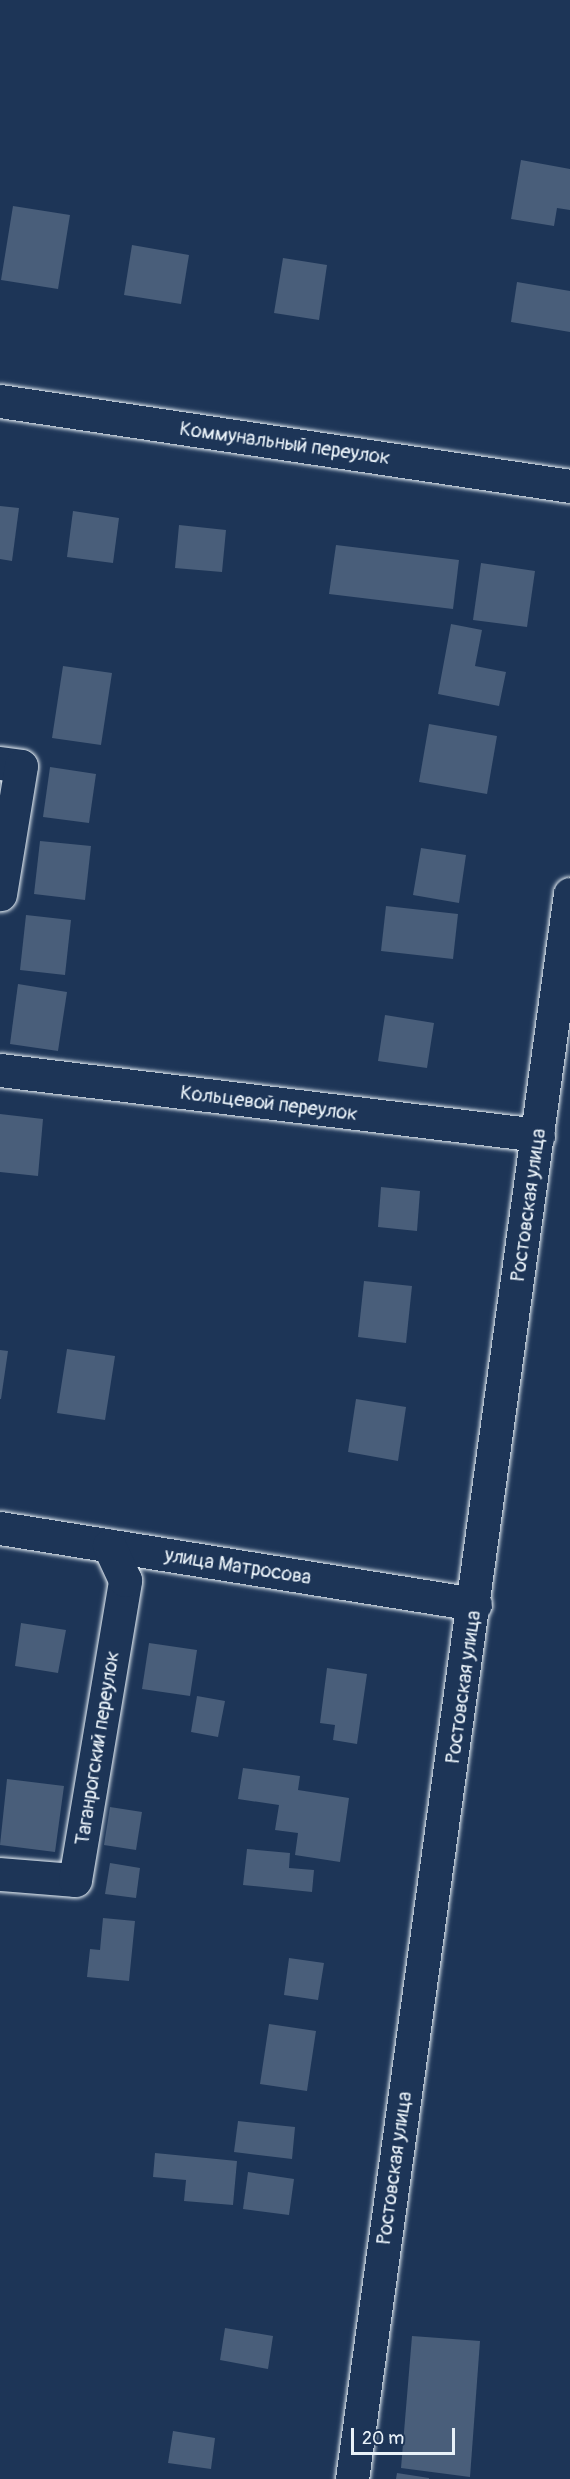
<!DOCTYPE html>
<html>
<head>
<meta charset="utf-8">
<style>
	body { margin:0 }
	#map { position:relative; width:570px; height:2479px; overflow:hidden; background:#1d3557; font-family:Pangolin,sans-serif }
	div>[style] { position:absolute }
	.building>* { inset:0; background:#495e7a }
	.roads { filter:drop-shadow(0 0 2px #e8f1f8) drop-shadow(0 0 2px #e8f1f8) }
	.street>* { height:33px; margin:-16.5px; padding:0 16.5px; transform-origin:16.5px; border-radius:16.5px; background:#1d3557 }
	span { translate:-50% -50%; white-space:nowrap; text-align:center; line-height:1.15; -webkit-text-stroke:4.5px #1d3557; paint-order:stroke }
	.street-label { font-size:20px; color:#e8f1f8 }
	.scale { position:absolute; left:351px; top:2428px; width:104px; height:27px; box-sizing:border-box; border:3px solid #e8f1f8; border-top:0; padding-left:8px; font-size:18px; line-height:21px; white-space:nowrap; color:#e8f1f8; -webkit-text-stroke:4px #1d3557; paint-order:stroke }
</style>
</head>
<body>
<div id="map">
	<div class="building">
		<i style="clip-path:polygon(521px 160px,570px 169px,570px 210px,557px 208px,554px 226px,511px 219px)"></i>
		<i style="clip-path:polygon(13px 206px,70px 215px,58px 289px,1px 280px)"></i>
		<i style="clip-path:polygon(132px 245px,189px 255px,181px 304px,124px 295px)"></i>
		<i style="clip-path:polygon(283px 258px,327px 265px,319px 320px,274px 313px)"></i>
		<i style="clip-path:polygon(517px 282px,570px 291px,570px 332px,511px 322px)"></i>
		<i style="clip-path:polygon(0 506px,19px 508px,12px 561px,0 559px)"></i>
		<i style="clip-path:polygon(73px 511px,119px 518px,113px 563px,67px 557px)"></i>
		<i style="clip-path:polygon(179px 525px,226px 530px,222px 572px,175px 568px)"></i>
		<i style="clip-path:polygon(336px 545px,459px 560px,453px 609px,329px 594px)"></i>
		<i style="clip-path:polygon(481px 563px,535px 571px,527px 627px,473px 620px)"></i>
		<i style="clip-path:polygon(451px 624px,482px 630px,475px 666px,506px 672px,499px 706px,438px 694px)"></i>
		<i style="clip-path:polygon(63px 666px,112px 673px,101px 745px,52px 738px)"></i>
		<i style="clip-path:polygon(429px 724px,497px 736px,487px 794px,419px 782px)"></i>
		<i style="clip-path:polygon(50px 767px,96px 774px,89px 823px,43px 817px)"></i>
		<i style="clip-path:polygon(40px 841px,91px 846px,85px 900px,34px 894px)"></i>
		<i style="clip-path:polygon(421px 848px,466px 855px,459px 903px,413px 895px)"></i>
		<i style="clip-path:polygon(386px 906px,458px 914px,453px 959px,381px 951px)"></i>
		<i style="clip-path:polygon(26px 915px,71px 920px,65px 975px,20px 970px)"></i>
		<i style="clip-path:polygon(18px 984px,67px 992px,58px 1051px,10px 1044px)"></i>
		<i style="clip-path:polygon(385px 1015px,434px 1023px,427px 1068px,378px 1061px)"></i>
		<i style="clip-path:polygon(0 1114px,43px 1119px,38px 1176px,0 1172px)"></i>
		<i style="clip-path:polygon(381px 1187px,420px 1191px,417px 1231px,378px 1227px)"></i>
		<i style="clip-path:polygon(364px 1281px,412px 1286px,406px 1343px,358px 1337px)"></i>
		<i style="clip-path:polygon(67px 1349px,115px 1356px,105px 1420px,57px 1413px)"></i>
		<i style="clip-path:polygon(0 1350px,8px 1351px,1px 1399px,0 1399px)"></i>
		<i style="clip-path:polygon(356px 1399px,406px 1407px,398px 1461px,348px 1452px)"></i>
		<i style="clip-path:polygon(21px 1623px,66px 1630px,58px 1673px,15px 1666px)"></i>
		<i style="clip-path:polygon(149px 1643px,197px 1650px,190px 1696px,142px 1689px)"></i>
		<i style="clip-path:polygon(327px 1668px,367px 1674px,357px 1744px,333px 1740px,335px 1725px,320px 1723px)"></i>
		<i style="clip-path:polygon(197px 1696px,225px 1701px,218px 1737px,191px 1732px)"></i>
		<i style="clip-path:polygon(243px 1768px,300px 1776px,298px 1790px,349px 1798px,340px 1862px,295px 1855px,298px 1833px,275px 1830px,279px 1805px,238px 1799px)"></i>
		<i style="clip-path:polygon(7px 1779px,64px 1786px,55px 1852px,0 1845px)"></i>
		<i style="clip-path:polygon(110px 1807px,142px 1812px,136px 1850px,104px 1845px)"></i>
		<i style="clip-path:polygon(247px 1849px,290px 1853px,289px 1868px,314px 1870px,312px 1892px,243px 1885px)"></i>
		<i style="clip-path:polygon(110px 1863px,140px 1868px,136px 1898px,105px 1894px)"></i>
		<i style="clip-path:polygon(103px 1918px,135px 1921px,129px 1981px,87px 1977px,90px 1949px,100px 1950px)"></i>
		<i style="clip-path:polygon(289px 1958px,324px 1963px,318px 2000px,284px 1995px)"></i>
		<i style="clip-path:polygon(269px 2024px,316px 2031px,307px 2091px,260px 2084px)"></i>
		<i style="clip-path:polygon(238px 2121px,295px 2127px,292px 2159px,234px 2152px)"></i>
		<i style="clip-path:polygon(155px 2153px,237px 2161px,233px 2205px,184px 2201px,186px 2180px,153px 2177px)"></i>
		<i style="clip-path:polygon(248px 2172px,294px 2179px,289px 2215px,243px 2209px)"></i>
		<i style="clip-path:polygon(225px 2328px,273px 2336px,268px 2369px,220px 2360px)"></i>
		<i style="clip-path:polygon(412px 2336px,480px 2341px,470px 2477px,401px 2468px)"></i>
		<i style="clip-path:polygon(173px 2431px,215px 2438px,211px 2469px,168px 2463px)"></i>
		<i style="clip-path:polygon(397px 2473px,429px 2478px,429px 2479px,396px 2479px)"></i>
	</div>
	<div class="roads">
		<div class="street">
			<i style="left:0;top:401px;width:576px;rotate:8.48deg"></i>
			<i style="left:0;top:763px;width:21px;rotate:8deg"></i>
			<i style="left:21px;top:766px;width:130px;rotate:99.3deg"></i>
			<i style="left:0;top:1070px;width:542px;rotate:6.89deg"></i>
			<i style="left:0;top:1528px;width:481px;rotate:9.1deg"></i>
			<i style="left:0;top:1874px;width:75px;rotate:4.6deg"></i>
			<i style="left:75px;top:1880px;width:304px;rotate:-80.5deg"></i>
			<i style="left:125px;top:1580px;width:38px;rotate:-115deg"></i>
			<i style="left:352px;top:2479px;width:1600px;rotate:-82.17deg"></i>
		</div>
	</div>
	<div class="street-label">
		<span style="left:285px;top:443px;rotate:8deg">Коммунальный переулок</span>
		<span style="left:269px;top:1103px;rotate:7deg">Кольцевой переулок</span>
		<span style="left:528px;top:1205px;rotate:-82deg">Ростовская улица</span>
		<span style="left:238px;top:1566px;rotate:9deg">улица Матросова</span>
		<span style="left:463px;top:1687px;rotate:-82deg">Ростовская улица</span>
		<span style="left:97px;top:1748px;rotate:-81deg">Таганрогский переулок</span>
		<span style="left:394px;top:2168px;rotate:-82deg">Ростовская улица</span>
	</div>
	<div class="scale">20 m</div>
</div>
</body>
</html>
